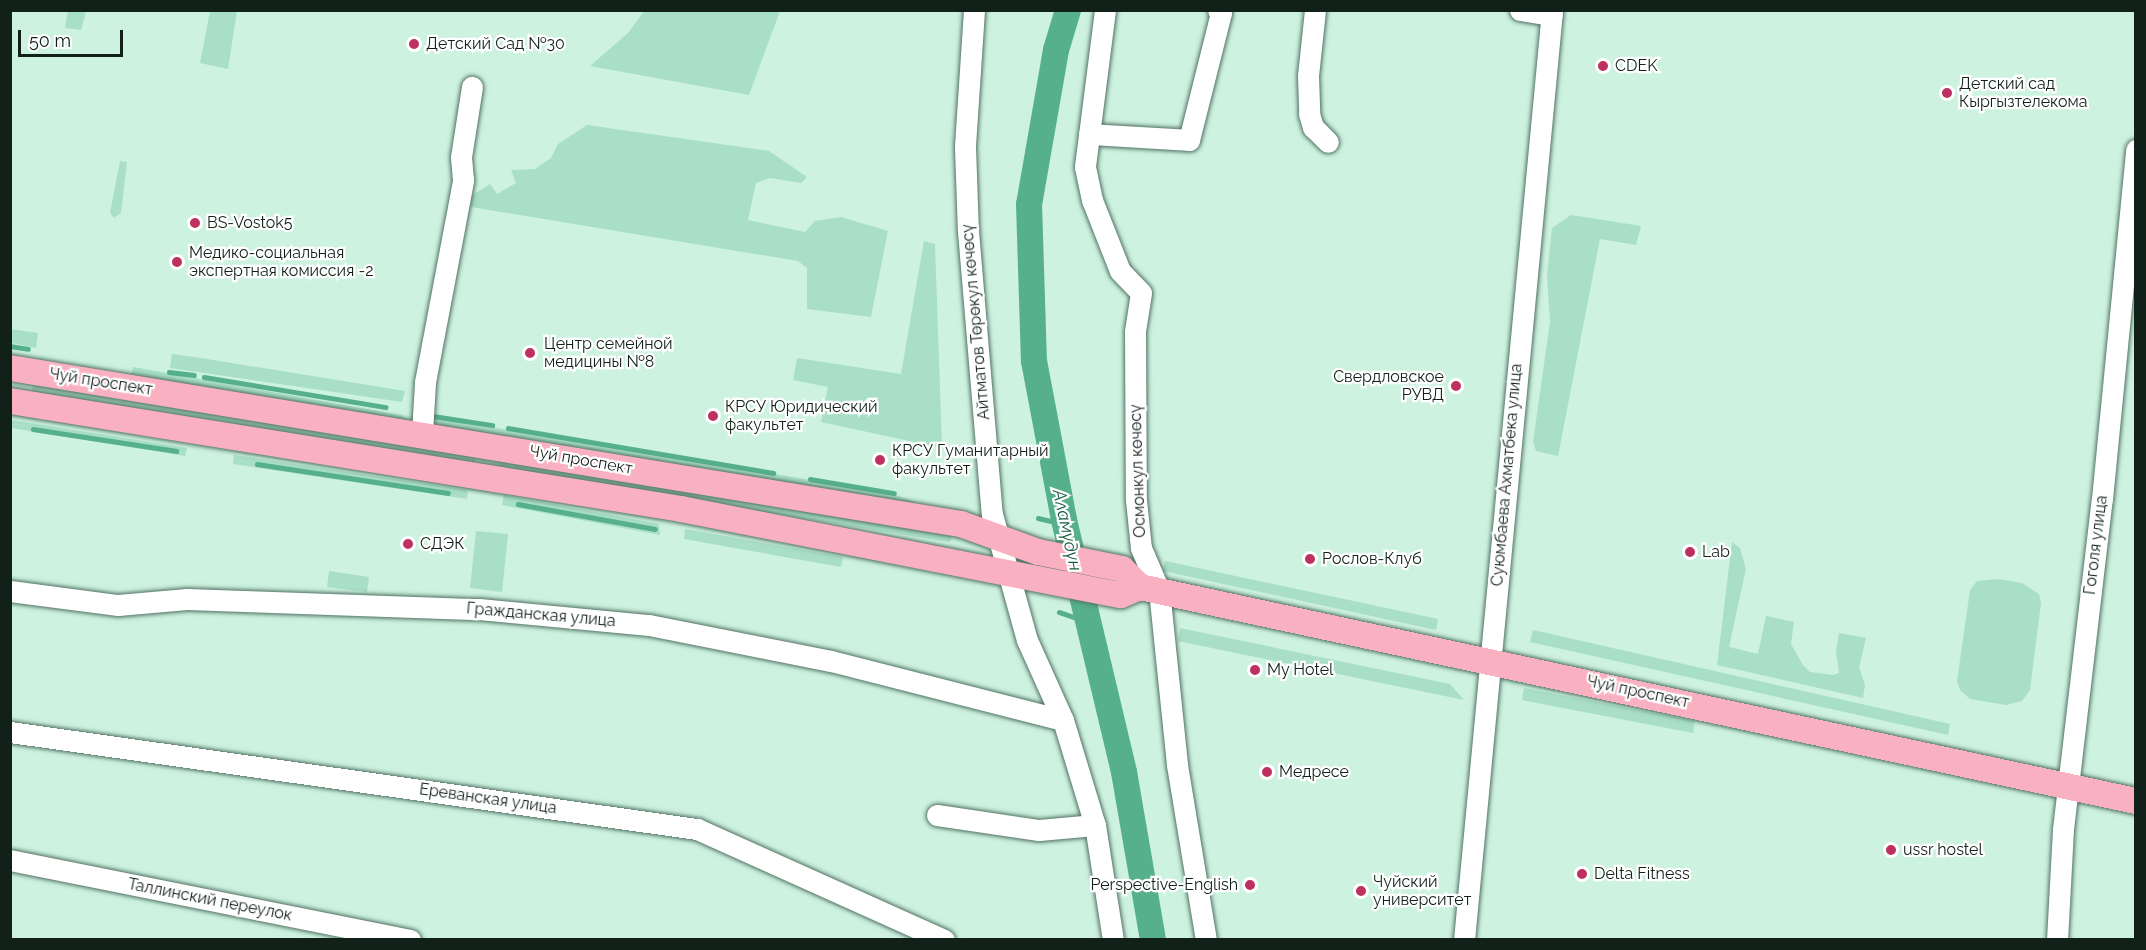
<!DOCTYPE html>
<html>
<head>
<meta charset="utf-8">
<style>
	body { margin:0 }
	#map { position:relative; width:2146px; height:950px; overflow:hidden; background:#cdf2e0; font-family:Raleway,sans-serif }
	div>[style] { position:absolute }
	.green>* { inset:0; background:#a8dfc6 }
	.stream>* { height:4.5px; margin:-2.25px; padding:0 2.25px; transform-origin:2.25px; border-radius:2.25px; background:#55b08b }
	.river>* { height:26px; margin:-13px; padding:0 13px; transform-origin:13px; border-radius:13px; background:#55b08b }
	.roads { filter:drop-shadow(0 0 2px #517263) drop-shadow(0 0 2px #517263) }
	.minor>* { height:21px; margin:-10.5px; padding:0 10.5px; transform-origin:10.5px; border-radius:10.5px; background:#fff }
	.major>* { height:26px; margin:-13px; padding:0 13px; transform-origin:13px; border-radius:13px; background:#f9b1c2 }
	.dots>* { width:16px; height:16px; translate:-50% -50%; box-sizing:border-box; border:3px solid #fff; border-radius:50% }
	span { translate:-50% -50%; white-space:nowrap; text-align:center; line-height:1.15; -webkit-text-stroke:4.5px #fff; paint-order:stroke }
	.poi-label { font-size:16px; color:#12201a }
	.left { translate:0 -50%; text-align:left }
	.right { translate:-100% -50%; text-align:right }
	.street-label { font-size:16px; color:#12201a }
	.water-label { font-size:18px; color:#145b42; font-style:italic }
	.frame { position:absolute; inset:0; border:12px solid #12201a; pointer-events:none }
	.scale { position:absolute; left:18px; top:30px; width:105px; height:27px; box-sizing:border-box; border:3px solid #12201a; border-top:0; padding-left:8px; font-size:18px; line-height:21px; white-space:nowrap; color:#12201a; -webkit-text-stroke:4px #fff; paint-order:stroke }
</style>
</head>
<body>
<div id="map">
	<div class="green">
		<i style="clip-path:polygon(68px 10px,86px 11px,81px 30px,65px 28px)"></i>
		<i style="clip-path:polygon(645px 10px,780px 10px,780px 11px,749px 95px,590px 66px,628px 33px)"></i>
		<i style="clip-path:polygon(210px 11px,237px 11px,228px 69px,200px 63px)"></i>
		<i style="clip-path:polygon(587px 125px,769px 151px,807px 177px,801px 183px,770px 178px,756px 183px,748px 220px,805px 232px,815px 221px,841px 217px,888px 231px,871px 317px,807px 309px,807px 268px,798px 261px,471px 207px,471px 196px,490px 184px,497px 194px,516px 183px,511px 170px,535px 169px,551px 158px,558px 144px)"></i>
		<i style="clip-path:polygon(120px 161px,127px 162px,121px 213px,114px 218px,110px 213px)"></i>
		<i style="clip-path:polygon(1571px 215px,1641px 226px,1636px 245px,1600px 239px,1558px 456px,1536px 451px,1533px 442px,1550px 322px,1547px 275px,1552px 228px)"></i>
		<i style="clip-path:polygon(924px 241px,935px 244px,942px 448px,821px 422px,828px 387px,793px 380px,797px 358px,901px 374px)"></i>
		<i style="clip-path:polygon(10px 329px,38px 333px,36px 348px,11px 343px)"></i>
		<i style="clip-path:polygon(172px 354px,201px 358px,405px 391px,402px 402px,170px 368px)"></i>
		<i style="clip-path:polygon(133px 367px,401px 415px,406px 419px,405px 426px,131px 377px)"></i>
		<i style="clip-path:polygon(33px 383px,476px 455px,474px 465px,32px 392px)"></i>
		<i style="clip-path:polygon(429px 417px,890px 493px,915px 502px,913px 507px,429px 428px)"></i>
		<i style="clip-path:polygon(11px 420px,187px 448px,185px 456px,11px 428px)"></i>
		<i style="clip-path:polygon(234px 455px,468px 490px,467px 499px,233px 464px)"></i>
		<i style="clip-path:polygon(500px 458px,947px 533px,952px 537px,950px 542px,942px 541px,498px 468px)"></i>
		<i style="clip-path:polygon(504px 495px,659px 524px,660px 535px,502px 505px)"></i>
		<i style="clip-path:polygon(685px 529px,843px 557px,841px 567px,684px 539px)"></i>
		<i style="clip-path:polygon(476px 531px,508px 534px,502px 592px,470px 588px)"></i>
		<i style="clip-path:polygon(1732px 542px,1740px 548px,1746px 569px,1729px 647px,1758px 654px,1766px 616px,1794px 622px,1791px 644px,1803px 665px,1810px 672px,1833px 675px,1839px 673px,1836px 651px,1839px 633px,1866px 638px,1859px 667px,1865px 685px,1863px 698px,1717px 665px)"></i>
		<i style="clip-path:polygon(1165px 561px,1438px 619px,1436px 630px,1163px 571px)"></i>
		<i style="clip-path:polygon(329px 571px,369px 577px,367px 592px,327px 587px)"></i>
		<i style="clip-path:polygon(1998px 579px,2022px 583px,2039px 594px,2041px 603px,2030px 690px,2022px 701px,2006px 705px,1970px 699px,1960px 690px,1957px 681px,1970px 590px,1977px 581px)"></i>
		<i style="clip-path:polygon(1180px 628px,1450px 684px,1464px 700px,1178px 641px)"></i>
		<i style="clip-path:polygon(1533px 630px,1950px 724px,1948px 735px,1530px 642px)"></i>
		<i style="clip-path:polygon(1524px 688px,1695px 721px,1693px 733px,1522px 700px)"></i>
	</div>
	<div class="stream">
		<i style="left:10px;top:346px;width:18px;rotate:9deg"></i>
		<i style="left:169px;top:372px;width:25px;rotate:7deg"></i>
		<i style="left:204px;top:377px;width:184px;rotate:9.4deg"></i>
		<i style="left:433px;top:416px;width:60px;rotate:8.7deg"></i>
		<i style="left:508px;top:428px;width:269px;rotate:9.6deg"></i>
		<i style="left:33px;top:429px;width:145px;rotate:8.7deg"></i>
		<i style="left:257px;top:464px;width:193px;rotate:8.6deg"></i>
		<i style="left:810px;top:479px;width:85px;rotate:9.5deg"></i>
		<i style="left:518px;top:504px;width:139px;rotate:10.3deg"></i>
		<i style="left:1038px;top:518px;width:28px;rotate:13deg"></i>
		<i style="left:1059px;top:612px;width:31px;rotate:19deg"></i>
	</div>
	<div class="river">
		<i style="left:1068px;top:10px;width:42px;rotate:106.7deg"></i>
		<i style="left:1056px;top:50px;width:156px;rotate:99.9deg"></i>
		<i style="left:1029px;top:204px;width:157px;rotate:88.2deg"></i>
		<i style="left:1034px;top:361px;width:162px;rotate:79.3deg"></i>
		<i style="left:1064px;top:520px;width:259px;rotate:76.6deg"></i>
		<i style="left:1124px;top:772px;width:170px;rotate:80.2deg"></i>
	</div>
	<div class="roads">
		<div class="minor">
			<i style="left:974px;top:10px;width:137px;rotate:93.8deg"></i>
			<i style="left:965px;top:147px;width:84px;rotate:88deg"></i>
			<i style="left:968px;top:231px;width:284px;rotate:85.2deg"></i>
			<i style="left:992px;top:514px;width:131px;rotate:74.5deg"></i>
			<i style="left:1027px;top:640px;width:88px;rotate:65.8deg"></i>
			<i style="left:1063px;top:720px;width:110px;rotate:73.1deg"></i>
			<i style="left:1095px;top:825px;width:116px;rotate:81.1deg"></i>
			<i style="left:1105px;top:10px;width:158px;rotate:97.3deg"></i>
			<i style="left:1085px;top:167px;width:34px;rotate:78deg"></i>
			<i style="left:1092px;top:200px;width:76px;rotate:68.5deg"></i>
			<i style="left:1120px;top:271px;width:30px;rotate:46deg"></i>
			<i style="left:1141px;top:293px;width:39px;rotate:99deg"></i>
			<i style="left:1135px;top:332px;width:168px;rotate:89.7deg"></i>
			<i style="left:1136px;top:500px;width:48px;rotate:84.1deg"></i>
			<i style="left:1141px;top:548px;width:46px;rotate:66.8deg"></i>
			<i style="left:1159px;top:590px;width:176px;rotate:84.1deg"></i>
			<i style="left:1177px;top:765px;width:177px;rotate:80.6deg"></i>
			<i style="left:1315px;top:10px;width:66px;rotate:96.1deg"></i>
			<i style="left:1308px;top:76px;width:38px;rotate:88deg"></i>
			<i style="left:1309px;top:114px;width:14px;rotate:73deg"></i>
			<i style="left:1313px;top:127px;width:21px;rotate:45deg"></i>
			<i style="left:1520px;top:10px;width:32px;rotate:9deg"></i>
			<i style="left:1089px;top:134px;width:100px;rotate:3.4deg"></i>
			<i style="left:1189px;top:140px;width:131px;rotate:-75.9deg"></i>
			<i style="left:1221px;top:13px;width:4px;rotate:-135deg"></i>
			<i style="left:422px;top:433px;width:51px;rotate:-86.6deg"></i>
			<i style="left:425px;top:382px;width:206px;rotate:-79.3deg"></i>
			<i style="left:463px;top:180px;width:23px;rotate:-95deg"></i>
			<i style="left:461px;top:157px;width:71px;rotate:-81.1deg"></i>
			<i style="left:10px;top:591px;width:109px;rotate:7.4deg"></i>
			<i style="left:118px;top:605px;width:69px;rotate:-5deg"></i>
			<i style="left:187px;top:599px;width:292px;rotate:2deg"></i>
			<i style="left:479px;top:609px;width:171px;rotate:5.4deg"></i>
			<i style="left:649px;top:625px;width:186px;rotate:11.2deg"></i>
			<i style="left:831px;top:661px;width:239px;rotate:14.3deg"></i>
			<i style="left:10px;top:732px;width:694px;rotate:8.04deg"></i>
			<i style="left:697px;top:829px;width:271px;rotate:24.2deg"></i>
			<i style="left:937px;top:815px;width:103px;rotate:8.4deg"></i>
			<i style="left:1039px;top:830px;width:56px;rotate:-5.1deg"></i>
			<i style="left:10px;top:860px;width:408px;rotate:11.3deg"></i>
			<i style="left:1464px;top:940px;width:934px;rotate:-84.59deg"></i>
			<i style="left:2057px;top:940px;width:111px;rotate:-86.9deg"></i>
			<i style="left:2063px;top:829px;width:332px;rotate:-83.3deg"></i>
			<i style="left:2102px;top:499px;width:351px;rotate:-84.4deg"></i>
		</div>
		<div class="major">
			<i style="left:10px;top:368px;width:964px;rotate:9.32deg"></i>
			<i style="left:961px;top:524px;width:82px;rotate:20deg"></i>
			<i style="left:1038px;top:552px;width:86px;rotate:11.4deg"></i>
			<i style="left:1122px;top:569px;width:25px;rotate:45deg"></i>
			<i style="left:1140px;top:587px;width:1019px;rotate:12.13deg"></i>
			<i style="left:10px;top:401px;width:680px;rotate:9.14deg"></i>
			<i style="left:681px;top:509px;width:448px;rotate:11.1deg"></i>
			<i style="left:1121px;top:595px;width:21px;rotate:-23deg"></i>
		</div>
	</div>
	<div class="dots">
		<i style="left:414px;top:44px;background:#be305f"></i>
		<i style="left:1603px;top:66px;background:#be305f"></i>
		<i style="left:1947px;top:93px;background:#be305f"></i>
		<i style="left:195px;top:223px;background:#be305f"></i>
		<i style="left:177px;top:262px;background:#be305f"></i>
		<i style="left:530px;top:353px;background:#be305f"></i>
		<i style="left:1456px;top:386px;background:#be305f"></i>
		<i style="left:713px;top:416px;background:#be305f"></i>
		<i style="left:880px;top:460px;background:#be305f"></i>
		<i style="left:408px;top:544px;background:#be305f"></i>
		<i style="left:1690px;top:552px;background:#be305f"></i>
		<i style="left:1310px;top:559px;background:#be305f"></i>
		<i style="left:1255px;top:670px;background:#be305f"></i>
		<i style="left:1267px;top:772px;background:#be305f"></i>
		<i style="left:1891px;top:850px;background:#be305f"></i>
		<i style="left:1582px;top:874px;background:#be305f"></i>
		<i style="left:1250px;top:885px;background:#be305f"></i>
		<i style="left:1361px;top:891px;background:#be305f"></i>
	</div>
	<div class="poi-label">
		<span class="left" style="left:426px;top:44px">Детский Сад №30</span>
		<span class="left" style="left:1615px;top:66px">CDEK</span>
		<span class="left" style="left:1959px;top:93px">Детский сад<br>Кыргызтелекома</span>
		<span class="left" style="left:207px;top:223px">BS-Vostok5</span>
		<span class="left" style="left:189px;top:262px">Медико-социальная<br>экспертная комиссия -2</span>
		<span class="left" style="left:544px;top:353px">Центр семейной<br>медицины №8</span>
		<span class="right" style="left:1444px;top:386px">Свердловское<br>РУВД</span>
		<span class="left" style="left:725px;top:416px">КРСУ Юридический<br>факультет</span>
		<span class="left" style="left:892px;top:460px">КРСУ Гуманитарный<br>факультет</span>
		<span class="left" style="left:420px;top:544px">СДЭК</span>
		<span class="left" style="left:1702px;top:552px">Lab</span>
		<span class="left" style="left:1322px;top:559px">Рослов-Клуб</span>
		<span class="left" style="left:1267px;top:670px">My Hotel</span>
		<span class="left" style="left:1279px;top:772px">Медресе</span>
		<span class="left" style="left:1903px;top:850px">ussr hostel</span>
		<span class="left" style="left:1594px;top:874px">Delta Fitness</span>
		<span class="left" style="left:1373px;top:891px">Чуйский<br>университет</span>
		<span class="right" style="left:1238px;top:885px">Perspective-English</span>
	</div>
	<div class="street-label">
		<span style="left:976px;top:322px;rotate:-95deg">Айтматов Төрөкул көчөсү</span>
		<span style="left:101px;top:382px;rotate:9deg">Чуй проспект</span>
		<span style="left:581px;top:460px;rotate:10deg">Чуй проспект</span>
		<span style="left:1138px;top:471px;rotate:-92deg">Осмонкул көчөсү</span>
		<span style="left:1507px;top:475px;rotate:-85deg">Суюмбаева Ахматбека улица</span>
		<span style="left:2096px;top:545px;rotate:-83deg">Гоголя улица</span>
		<span style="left:541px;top:615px;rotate:5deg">Гражданская улица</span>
		<span style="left:1638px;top:692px;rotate:12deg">Чуй проспект</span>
		<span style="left:488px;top:799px;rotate:8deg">Ереванская улица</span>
		<span style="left:210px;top:900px;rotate:11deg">Таллинский переулок</span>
	</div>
	<div class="water-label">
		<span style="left:1067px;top:530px;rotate:78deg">Аламүдүн</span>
	</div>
	<div class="frame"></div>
	<div class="scale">50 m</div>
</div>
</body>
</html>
